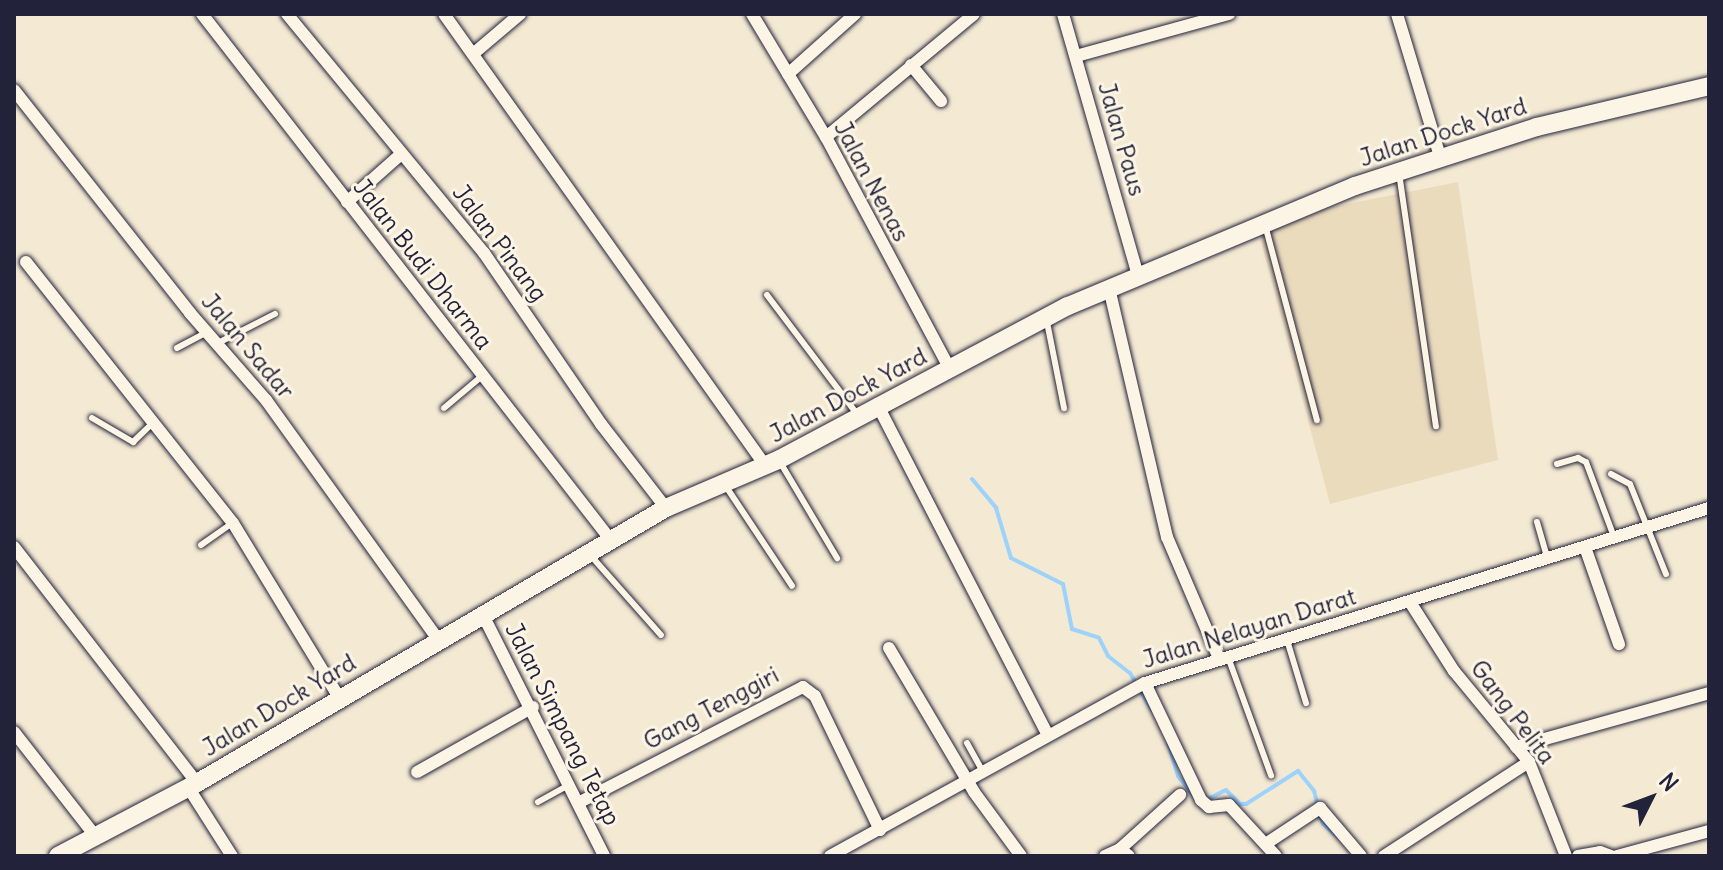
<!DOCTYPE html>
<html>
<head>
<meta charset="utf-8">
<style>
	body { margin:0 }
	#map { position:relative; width:1723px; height:870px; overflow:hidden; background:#f4e9d3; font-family:Delius,sans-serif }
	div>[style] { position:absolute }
	.built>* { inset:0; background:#eadbbd }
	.stream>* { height:4px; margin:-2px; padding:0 2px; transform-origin:2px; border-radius:2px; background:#9dd2fb }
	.roads { filter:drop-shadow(0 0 2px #22223b) drop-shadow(0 0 2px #22223b) }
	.lane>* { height:6px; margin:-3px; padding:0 3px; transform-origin:3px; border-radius:3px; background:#fcf5e5 }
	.street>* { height:12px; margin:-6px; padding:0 6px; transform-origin:6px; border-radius:6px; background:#fcf5e5 }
	.secondary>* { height:18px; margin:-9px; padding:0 9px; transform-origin:9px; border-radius:9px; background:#fcf5e5 }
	span { translate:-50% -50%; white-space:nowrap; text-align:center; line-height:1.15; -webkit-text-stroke:6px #fcf5e5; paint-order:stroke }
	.street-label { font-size:24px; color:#22223b }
	.frame { position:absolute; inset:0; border:16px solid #22223b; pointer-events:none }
	.north { position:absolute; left:1611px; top:758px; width:80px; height:80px; -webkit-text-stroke:6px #fcf5e5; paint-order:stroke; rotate:48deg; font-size:22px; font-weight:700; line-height:32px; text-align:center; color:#22223b }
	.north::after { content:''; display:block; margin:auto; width:28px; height:36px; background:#22223b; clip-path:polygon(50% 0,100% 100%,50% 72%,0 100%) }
</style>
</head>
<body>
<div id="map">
	<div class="built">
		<i style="clip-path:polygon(1458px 182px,1498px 460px,1330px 504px,1256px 222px)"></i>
	</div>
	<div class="stream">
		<i style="left:972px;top:479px;width:38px;rotate:50deg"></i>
		<i style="left:996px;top:508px;width:52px;rotate:73.3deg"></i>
		<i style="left:1011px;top:558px;width:58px;rotate:26.6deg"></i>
		<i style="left:1063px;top:584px;width:46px;rotate:78.7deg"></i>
		<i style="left:1072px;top:629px;width:28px;rotate:18deg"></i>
		<i style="left:1099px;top:638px;width:20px;rotate:63deg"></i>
		<i style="left:1108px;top:656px;width:28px;rotate:38deg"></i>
		<i style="left:1130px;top:673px;width:43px;rotate:59.3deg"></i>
		<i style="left:1168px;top:743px;width:34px;rotate:73deg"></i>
		<i style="left:1178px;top:776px;width:28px;rotate:52deg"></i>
		<i style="left:1206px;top:800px;width:22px;rotate:-27deg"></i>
		<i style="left:1226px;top:790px;width:20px;rotate:45deg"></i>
		<i style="left:1240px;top:804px;width:6px"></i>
		<i style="left:1246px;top:804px;width:62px;rotate:-32.4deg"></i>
		<i style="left:1298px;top:771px;width:26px;rotate:51deg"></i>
		<i style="left:1314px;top:791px;width:34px;rotate:75deg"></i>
		<i style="left:1323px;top:824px;width:18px;rotate:41deg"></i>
	</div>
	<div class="roads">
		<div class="lane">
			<i style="left:1399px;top:173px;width:256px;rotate:81.7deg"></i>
			<i style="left:1265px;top:225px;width:202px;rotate:75.1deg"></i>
			<i style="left:767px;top:295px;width:149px;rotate:52.9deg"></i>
			<i style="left:1047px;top:322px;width:88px;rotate:78.8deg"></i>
			<i style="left:218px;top:343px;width:64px;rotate:-27deg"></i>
			<i style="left:177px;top:348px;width:34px;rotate:-28deg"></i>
			<i style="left:444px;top:408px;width:50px;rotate:-40.1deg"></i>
			<i style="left:92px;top:418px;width:48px;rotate:30.3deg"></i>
			<i style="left:133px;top:442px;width:29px;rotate:-44deg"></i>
			<i style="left:780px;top:462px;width:112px;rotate:59.3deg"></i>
			<i style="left:1557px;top:464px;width:22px;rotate:-16deg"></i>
			<i style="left:1578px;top:458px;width:9px;rotate:27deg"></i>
			<i style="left:1586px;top:462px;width:80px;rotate:69.5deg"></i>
			<i style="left:1611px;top:474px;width:21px;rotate:28deg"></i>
			<i style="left:1630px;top:484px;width:97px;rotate:68.2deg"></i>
			<i style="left:725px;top:485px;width:121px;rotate:56.4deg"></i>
			<i style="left:1537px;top:522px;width:35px;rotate:74deg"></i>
			<i style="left:201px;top:545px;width:39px;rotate:-35deg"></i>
			<i style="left:592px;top:557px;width:104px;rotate:48.5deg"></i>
			<i style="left:1287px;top:640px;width:66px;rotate:73.2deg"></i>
			<i style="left:1228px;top:657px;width:126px;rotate:70deg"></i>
			<i style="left:967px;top:743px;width:31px;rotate:61deg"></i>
			<i style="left:538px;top:802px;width:37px;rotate:-29deg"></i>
		</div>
		<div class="street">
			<i style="left:202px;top:14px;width:665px;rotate:52.15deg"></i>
			<i style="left:287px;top:14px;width:310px;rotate:50.5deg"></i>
			<i style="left:484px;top:253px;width:207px;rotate:55.6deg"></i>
			<i style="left:601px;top:424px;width:106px;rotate:52.3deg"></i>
			<i style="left:444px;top:14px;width:552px;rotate:54.58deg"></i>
			<i style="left:752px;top:14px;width:144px;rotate:59deg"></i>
			<i style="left:826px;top:137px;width:263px;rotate:61.9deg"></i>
			<i style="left:1063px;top:14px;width:273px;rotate:74deg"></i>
			<i style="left:1397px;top:14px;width:152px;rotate:73.2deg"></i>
			<i style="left:473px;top:54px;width:62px;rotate:-40.4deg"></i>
			<i style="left:1076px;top:56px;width:159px;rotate:-15.4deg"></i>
			<i style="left:911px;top:65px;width:47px;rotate:50.2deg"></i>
			<i style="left:788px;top:74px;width:90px;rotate:-41.8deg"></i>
			<i style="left:14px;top:90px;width:284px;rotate:51.7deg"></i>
			<i style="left:190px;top:313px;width:116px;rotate:48.9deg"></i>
			<i style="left:266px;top:400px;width:294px;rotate:54.3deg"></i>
			<i style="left:826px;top:137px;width:192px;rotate:-39.7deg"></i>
			<i style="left:347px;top:202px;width:72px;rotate:-41.6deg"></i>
			<i style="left:26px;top:262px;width:333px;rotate:51.6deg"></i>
			<i style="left:233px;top:523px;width:202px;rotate:58.7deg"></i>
			<i style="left:1109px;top:288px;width:256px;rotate:76.9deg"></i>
			<i style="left:1167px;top:537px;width:129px;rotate:66.8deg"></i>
			<i style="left:877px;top:404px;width:371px;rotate:62.7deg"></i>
			<i style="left:14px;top:547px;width:299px;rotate:52.2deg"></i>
			<i style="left:1585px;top:547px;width:103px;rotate:70.7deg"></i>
			<i style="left:1410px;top:602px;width:82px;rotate:57.5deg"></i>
			<i style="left:1454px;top:671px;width:118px;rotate:50.5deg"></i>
			<i style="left:1529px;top:762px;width:101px;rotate:68.5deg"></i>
			<i style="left:482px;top:613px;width:272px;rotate:63.3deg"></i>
			<i style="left:889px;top:648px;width:167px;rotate:59.4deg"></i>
			<i style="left:974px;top:792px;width:79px;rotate:53.7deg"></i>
			<i style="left:1145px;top:683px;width:130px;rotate:64.4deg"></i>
			<i style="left:1201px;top:800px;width:11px;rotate:41deg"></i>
			<i style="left:1209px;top:807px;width:20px;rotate:-6deg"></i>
			<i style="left:1229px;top:805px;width:69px;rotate:47.3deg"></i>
			<i style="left:14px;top:732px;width:133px;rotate:52deg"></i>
			<i style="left:1516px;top:747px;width:200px;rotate:-15.6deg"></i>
			<i style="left:417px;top:772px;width:133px;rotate:-29.3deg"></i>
			<i style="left:188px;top:787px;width:82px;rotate:57.5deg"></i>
			<i style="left:578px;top:803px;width:253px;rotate:-27.3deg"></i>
			<i style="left:803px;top:687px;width:15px;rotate:37deg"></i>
			<i style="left:815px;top:696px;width:149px;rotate:64.1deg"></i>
			<i style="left:1267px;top:843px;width:64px;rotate:-33.4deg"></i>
			<i style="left:1320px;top:808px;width:63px;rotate:49.5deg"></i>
			<i style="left:1120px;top:849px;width:81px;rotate:-42deg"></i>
			<i style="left:830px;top:856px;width:359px;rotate:-28.8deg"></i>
			<i style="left:1145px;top:683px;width:591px;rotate:-17.24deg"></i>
			<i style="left:1105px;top:856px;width:17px;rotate:-25deg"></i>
			<i style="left:1120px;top:849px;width:11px;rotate:38deg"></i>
			<i style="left:1384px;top:856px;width:173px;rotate:-33deg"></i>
			<i style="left:1578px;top:856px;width:22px;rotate:-10deg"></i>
			<i style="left:1600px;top:852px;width:12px;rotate:20deg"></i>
			<i style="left:1617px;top:856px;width:95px;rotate:-15.2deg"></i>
		</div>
		<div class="secondary">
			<i style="left:58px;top:856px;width:157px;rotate:-27.7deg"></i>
			<i style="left:197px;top:783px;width:544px;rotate:-30.39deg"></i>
			<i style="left:666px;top:508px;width:122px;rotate:-23.2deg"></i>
			<i style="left:778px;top:460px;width:328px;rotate:-28deg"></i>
			<i style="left:1068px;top:306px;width:311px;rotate:-22.7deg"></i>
			<i style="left:1355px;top:186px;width:191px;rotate:-18deg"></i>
			<i style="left:1537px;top:127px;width:177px;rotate:-13.4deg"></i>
		</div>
	</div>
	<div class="street-label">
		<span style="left:1443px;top:132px;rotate:-18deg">Jalan Dock Yard</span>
		<span style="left:1122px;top:139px;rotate:74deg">Jalan Paus</span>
		<span style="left:872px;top:181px;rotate:62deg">Jalan Nenas</span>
		<span style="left:500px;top:243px;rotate:53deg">Jalan Pinang</span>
		<span style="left:423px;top:264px;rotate:52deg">Jalan Budi Dharma</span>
		<span style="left:248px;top:346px;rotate:50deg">Jalan Sadar</span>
		<span style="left:848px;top:395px;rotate:-28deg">Jalan Dock Yard</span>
		<span style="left:1249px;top:628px;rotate:-17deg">Jalan Nelayan Darat</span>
		<span style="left:279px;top:705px;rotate:-31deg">Jalan Dock Yard</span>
		<span style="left:711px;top:708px;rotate:-28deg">Gang Tenggiri</span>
		<span style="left:1513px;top:712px;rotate:53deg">Gang Pelita</span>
		<span style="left:563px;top:724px;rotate:63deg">Jalan Simpang Tetap</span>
	</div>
	<div class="frame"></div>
	<div class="north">N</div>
</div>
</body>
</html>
